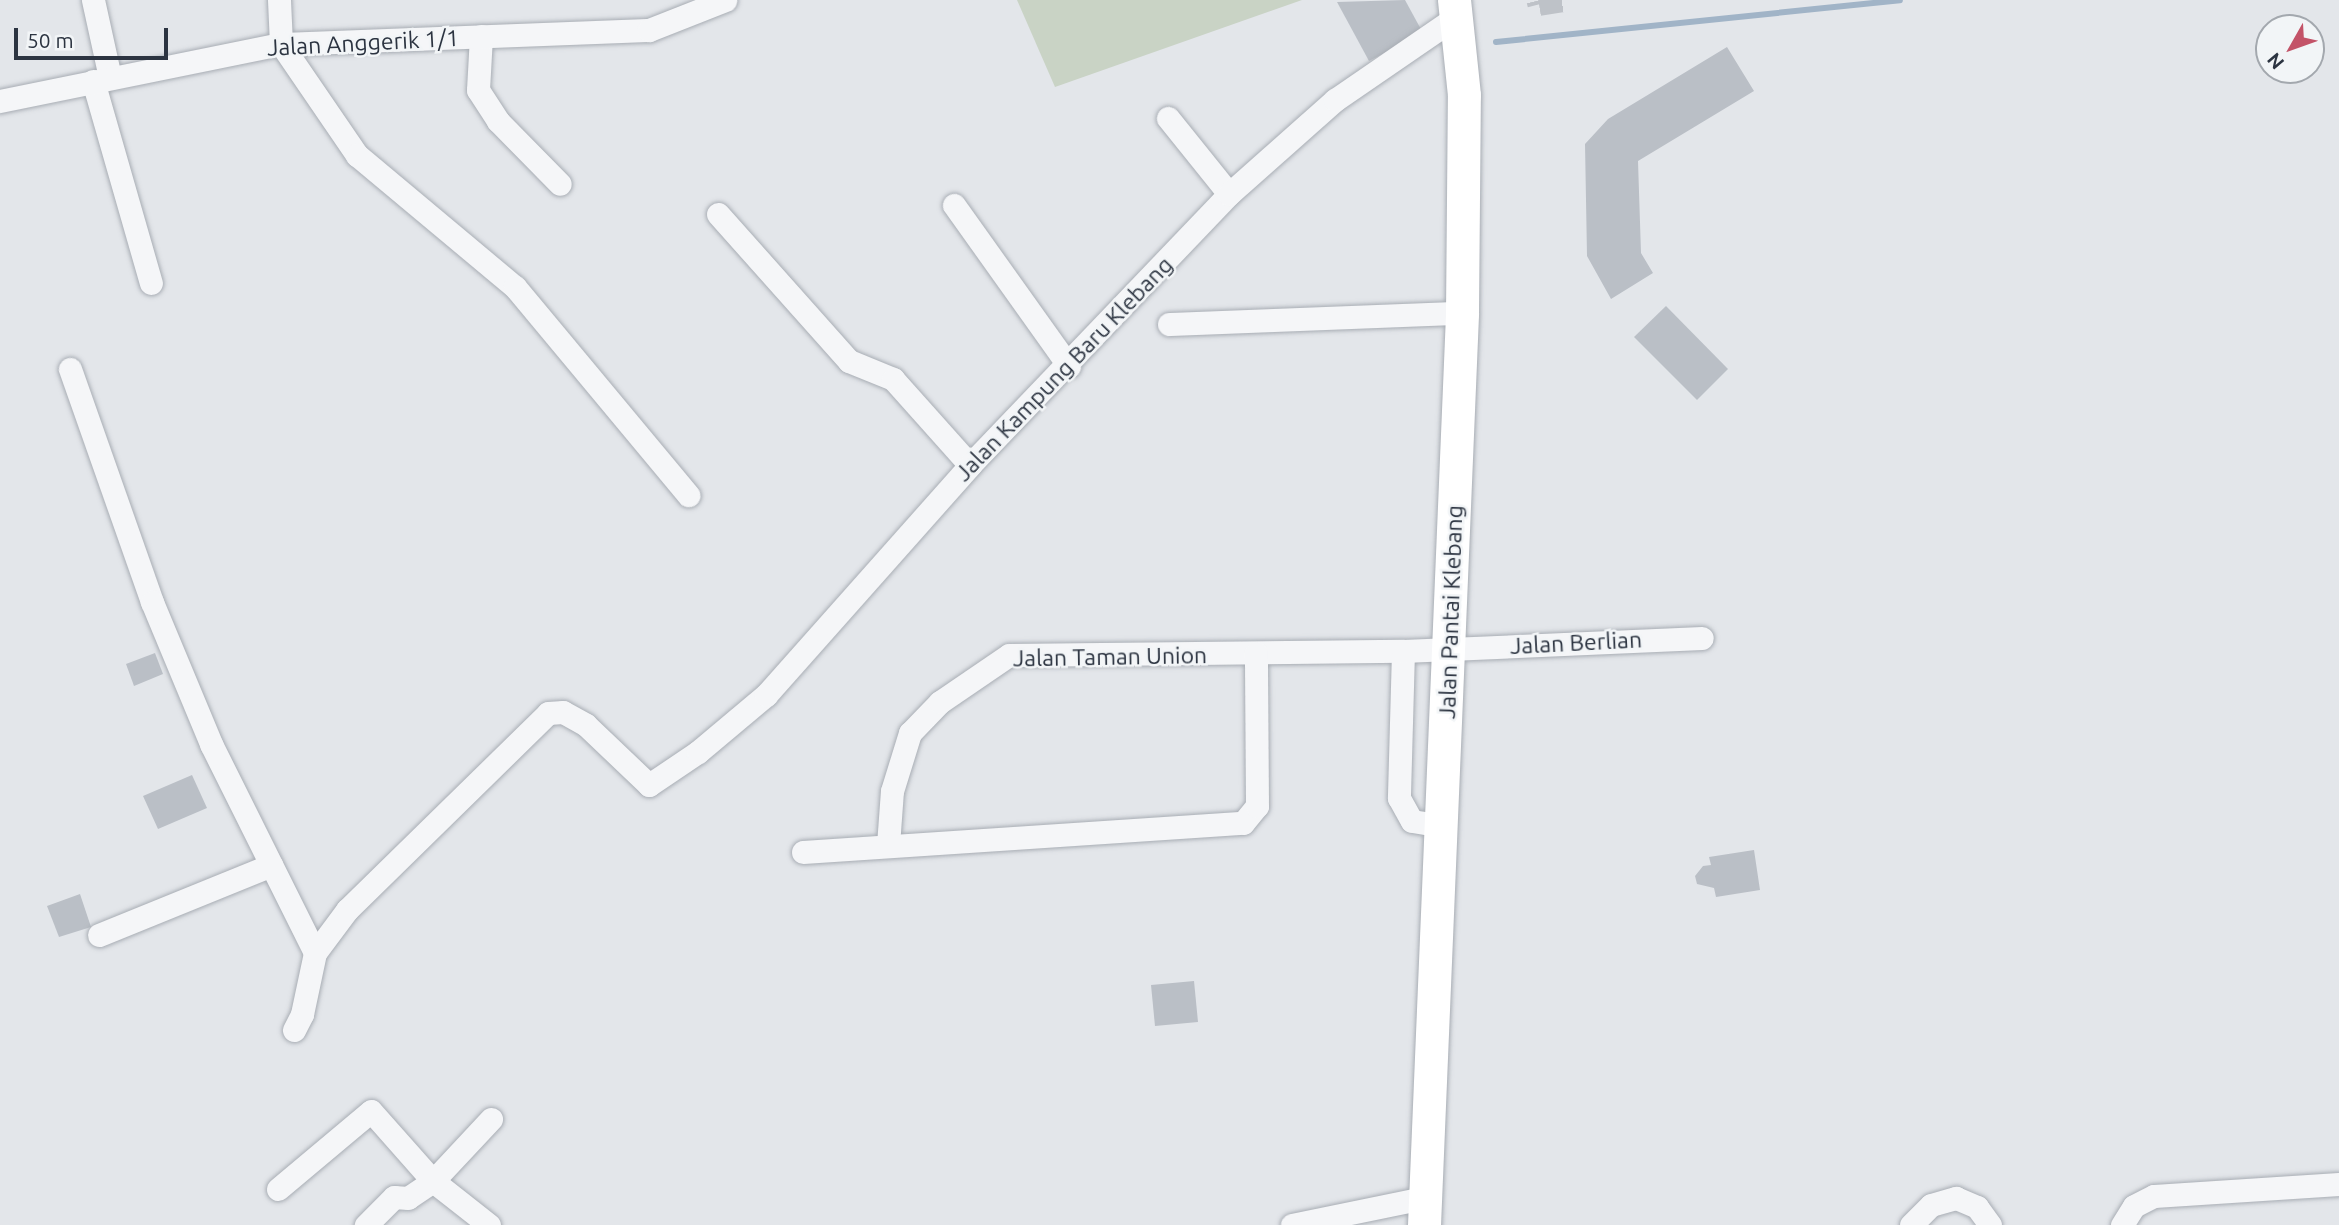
<!DOCTYPE html>
<html>
<head>
<meta charset="utf-8">
<style>
	body { margin:0 }
	#map { position:relative; width:2339px; height:1225px; overflow:hidden; background:#e3e6ea; font-family:Ubuntu,sans-serif }
	div>[style] { position:absolute }
	.green>* { inset:0; background:#c9d3c5 }
	.stream>* { height:6px; margin:-3px; padding:0 3px; transform-origin:3px; border-radius:3px; background:#a1b4c7 }
	.building>* { inset:0; background:#babfc6 }
	.minor-tunnel>* { height:23px; margin-top:-11.5px; transform-origin:0; background:repeating-linear-gradient(90deg,#bec2c8 0 23px,transparent 0 34px) }
	.roads { filter:drop-shadow(0 0 2px #a8adb4) drop-shadow(0 0 2px #a8adb4) }
	.minor>* { height:23px; margin:-11.5px; padding:0 11.5px; transform-origin:11.5px; border-radius:11.5px; background:#f5f6f8 }
	.highway>* { height:33px; margin:-16.5px; padding:0 16.5px; transform-origin:16.5px; border-radius:16.5px; background:#fff }
	span { translate:-50% -50%; white-space:nowrap; text-align:center; line-height:1.15; -webkit-text-stroke:5px #f2f5f7; paint-order:stroke }
	.street-label { font-size:23px; color:#2c3441 }
	.north { position:absolute; left:2255px; top:14px; width:70px; height:70px; box-sizing:border-box; background:#f2f5f7; border:2px solid #a3a8ae; border-radius:50%; rotate:230deg; font-size:19px; font-weight:700; line-height:28px; text-align:center; color:#2c3441 }
	.north::after { content:''; display:block; margin:auto; width:24px; height:32px; background:#c35368; clip-path:polygon(50% 0,100% 100%,50% 72%,0 100%) }
	.scale { position:absolute; left:14px; top:28px; width:154px; height:32px; box-sizing:border-box; border:4px solid #2c3441; border-top:0; padding-left:9px; font-size:21px; line-height:24px; white-space:nowrap; color:#2c3441; -webkit-text-stroke:5px #f2f5f7; paint-order:stroke }
</style>
</head>
<body>
<div id="map">
	<div class="green">
		<i style="clip-path:polygon(1017px 0,1302px 0,1055px 87px)"></i>
	</div>
	<div class="stream">
		<i style="left:1496px;top:42px;width:406px;rotate:-5.9deg"></i>
	</div>
	<div class="building">
		<i style="clip-path:polygon(1405px 0,1423px 33px,1369px 61px,1337px 2px)"></i>
		<i style="clip-path:polygon(1727px 47px,1754px 91px,1638px 161px,1641px 253px,1653px 273px,1611px 299px,1587px 256px,1585px 144px,1608px 119px)"></i>
		<i style="clip-path:polygon(1666px 306px,1728px 369px,1697px 400px,1634px 337px)"></i>
		<i style="clip-path:polygon(155px 653px,163px 674px,134px 686px,126px 664px)"></i>
		<i style="clip-path:polygon(192px 775px,207px 808px,158px 829px,143px 796px)"></i>
		<i style="clip-path:polygon(1754px 850px,1760px 890px,1716px 897px,1714px 888px,1697px 884px,1695px 876px,1703px 866px,1711px 865px,1709px 857px)"></i>
		<i style="clip-path:polygon(80px 894px,91px 927px,59px 937px,47px 906px)"></i>
		<i style="clip-path:polygon(1194px 981px,1198px 1022px,1155px 1026px,1151px 985px)"></i>
	</div>
	<div class="minor-tunnel">
		<i style="left:1538px;top:0;width:4px;rotate:76deg"></i>
		<i style="left:1539px;top:4px;width:24px;rotate:-9deg"></i>
	</div>
	<div class="roads">
		<div class="minor">
			<i style="left:93px;top:0;width:79px;rotate:77.6deg"></i>
			<i style="left:279px;top:0;width:44px;rotate:87.4deg"></i>
			<i style="left:281px;top:44px;width:135px;rotate:55.6deg"></i>
			<i style="left:357px;top:155px;width:206px;rotate:39.9deg"></i>
			<i style="left:515px;top:287px;width:271px;rotate:50.2deg"></i>
			<i style="left:481px;top:36px;width:54px;rotate:93.2deg"></i>
			<i style="left:478px;top:90px;width:37px;rotate:57deg"></i>
			<i style="left:498px;top:121px;width:88px;rotate:45.5deg"></i>
			<i style="left:93px;top:81px;width:210px;rotate:74deg"></i>
			<i style="left:0;top:101px;width:287px;rotate:-11.5deg"></i>
			<i style="left:281px;top:44px;width:368px;rotate:-2.2deg"></i>
			<i style="left:649px;top:30px;width:82px;rotate:-21.5deg"></i>
			<i style="left:1168px;top:118px;width:97px;rotate:51.2deg"></i>
			<i style="left:954px;top:205px;width:198px;rotate:54.5deg"></i>
			<i style="left:718px;top:214px;width:197px;rotate:48.3deg"></i>
			<i style="left:849px;top:361px;width:48px;rotate:22.2deg"></i>
			<i style="left:893px;top:379px;width:115px;rotate:48.2deg"></i>
			<i style="left:1169px;top:324px;width:293px;rotate:-2.2deg"></i>
			<i style="left:70px;top:369px;width:247px;rotate:70.6deg"></i>
			<i style="left:152px;top:602px;width:154px;rotate:67.4deg"></i>
			<i style="left:211px;top:744px;width:233px;rotate:63.5deg"></i>
			<i style="left:1403px;top:651px;width:147px;rotate:91.6deg"></i>
			<i style="left:1399px;top:798px;width:26px;rotate:61deg"></i>
			<i style="left:1412px;top:821px;width:31px;rotate:9deg"></i>
			<i style="left:888px;top:845px;width:54px;rotate:-85.8deg"></i>
			<i style="left:892px;top:791px;width:61px;rotate:-72.8deg"></i>
			<i style="left:910px;top:733px;width:43px;rotate:-45.9deg"></i>
			<i style="left:940px;top:702px;width:83px;rotate:-34.3deg"></i>
			<i style="left:1009px;top:655px;width:394px;rotate:-0.6deg"></i>
			<i style="left:1403px;top:651px;width:299px;rotate:-2.5deg"></i>
			<i style="left:803px;top:852px;width:441px;rotate:-3.8deg"></i>
			<i style="left:1243px;top:823px;width:22px;rotate:-51deg"></i>
			<i style="left:1257px;top:806px;width:153px;rotate:-90.4deg"></i>
			<i style="left:99px;top:935px;width:186px;rotate:-22.1deg"></i>
			<i style="left:294px;top:1030px;width:18px;rotate:-63deg"></i>
			<i style="left:302px;top:1014px;width:62px;rotate:-78deg"></i>
			<i style="left:315px;top:953px;width:54px;rotate:-53.3deg"></i>
			<i style="left:347px;top:910px;width:281px;rotate:-44.4deg"></i>
			<i style="left:548px;top:713px;width:15px;rotate:-4deg"></i>
			<i style="left:563px;top:712px;width:26px;rotate:29deg"></i>
			<i style="left:586px;top:725px;width:87px;rotate:43.6deg"></i>
			<i style="left:649px;top:785px;width:59px;rotate:-34deg"></i>
			<i style="left:698px;top:752px;width:89px;rotate:-40deg"></i>
			<i style="left:766px;top:695px;width:307px;rotate:-48.4deg"></i>
			<i style="left:970px;top:465px;width:375px;rotate:-46.3deg"></i>
			<i style="left:1229px;top:194px;width:142px;rotate:-41.6deg"></i>
			<i style="left:1335px;top:100px;width:148px;rotate:-34.5deg"></i>
			<i style="left:278px;top:1189px;width:121px;rotate:-40deg"></i>
			<i style="left:371px;top:1111px;width:94px;rotate:48.5deg"></i>
			<i style="left:433px;top:1181px;width:30px;rotate:146deg"></i>
			<i style="left:408px;top:1198px;width:14px;rotate:-176deg"></i>
			<i style="left:394px;top:1197px;width:40px;rotate:135deg"></i>
			<i style="left:489px;top:1225px;width:71px;rotate:-141.8deg"></i>
			<i style="left:433px;top:1181px;width:85px;rotate:-46.9deg"></i>
			<i style="left:1292px;top:1225px;width:135px;rotate:-11.6deg"></i>
			<i style="left:1911px;top:1225px;width:28px;rotate:-45deg"></i>
			<i style="left:1931px;top:1205px;width:26px;rotate:-16deg"></i>
			<i style="left:1956px;top:1198px;width:23px;rotate:23deg"></i>
			<i style="left:1977px;top:1207px;width:22px;rotate:54deg"></i>
			<i style="left:2122px;top:1225px;width:22px;rotate:-58deg"></i>
			<i style="left:2134px;top:1206px;width:22px;rotate:-27deg"></i>
			<i style="left:2154px;top:1196px;width:185px;rotate:-3.7deg"></i>
		</div>
		<div class="highway">
			<i style="left:1424px;top:1225px;width:913px;rotate:-87.61deg"></i>
			<i style="left:1462px;top:313px;width:218px;rotate:-89.5deg"></i>
			<i style="left:1464px;top:95px;width:96px;rotate:-96deg"></i>
		</div>
	</div>
	<div class="street-label">
		<span style="left:363px;top:43px;rotate:-3deg">Jalan Anggerik 1/1</span>
		<span style="left:1064px;top:369px;rotate:-46deg">Jalan Kampung Baru Klebang</span>
		<span style="left:1451px;top:612px;rotate:-88deg">Jalan Pantai Klebang</span>
		<span style="left:1576px;top:643px;rotate:-3deg">Jalan Berlian</span>
		<span style="left:1110px;top:657px;rotate:-1deg">Jalan Taman Union</span>
	</div>
	<div class="north">N</div>
	<div class="scale">50 m</div>
</div>
</body>
</html>
